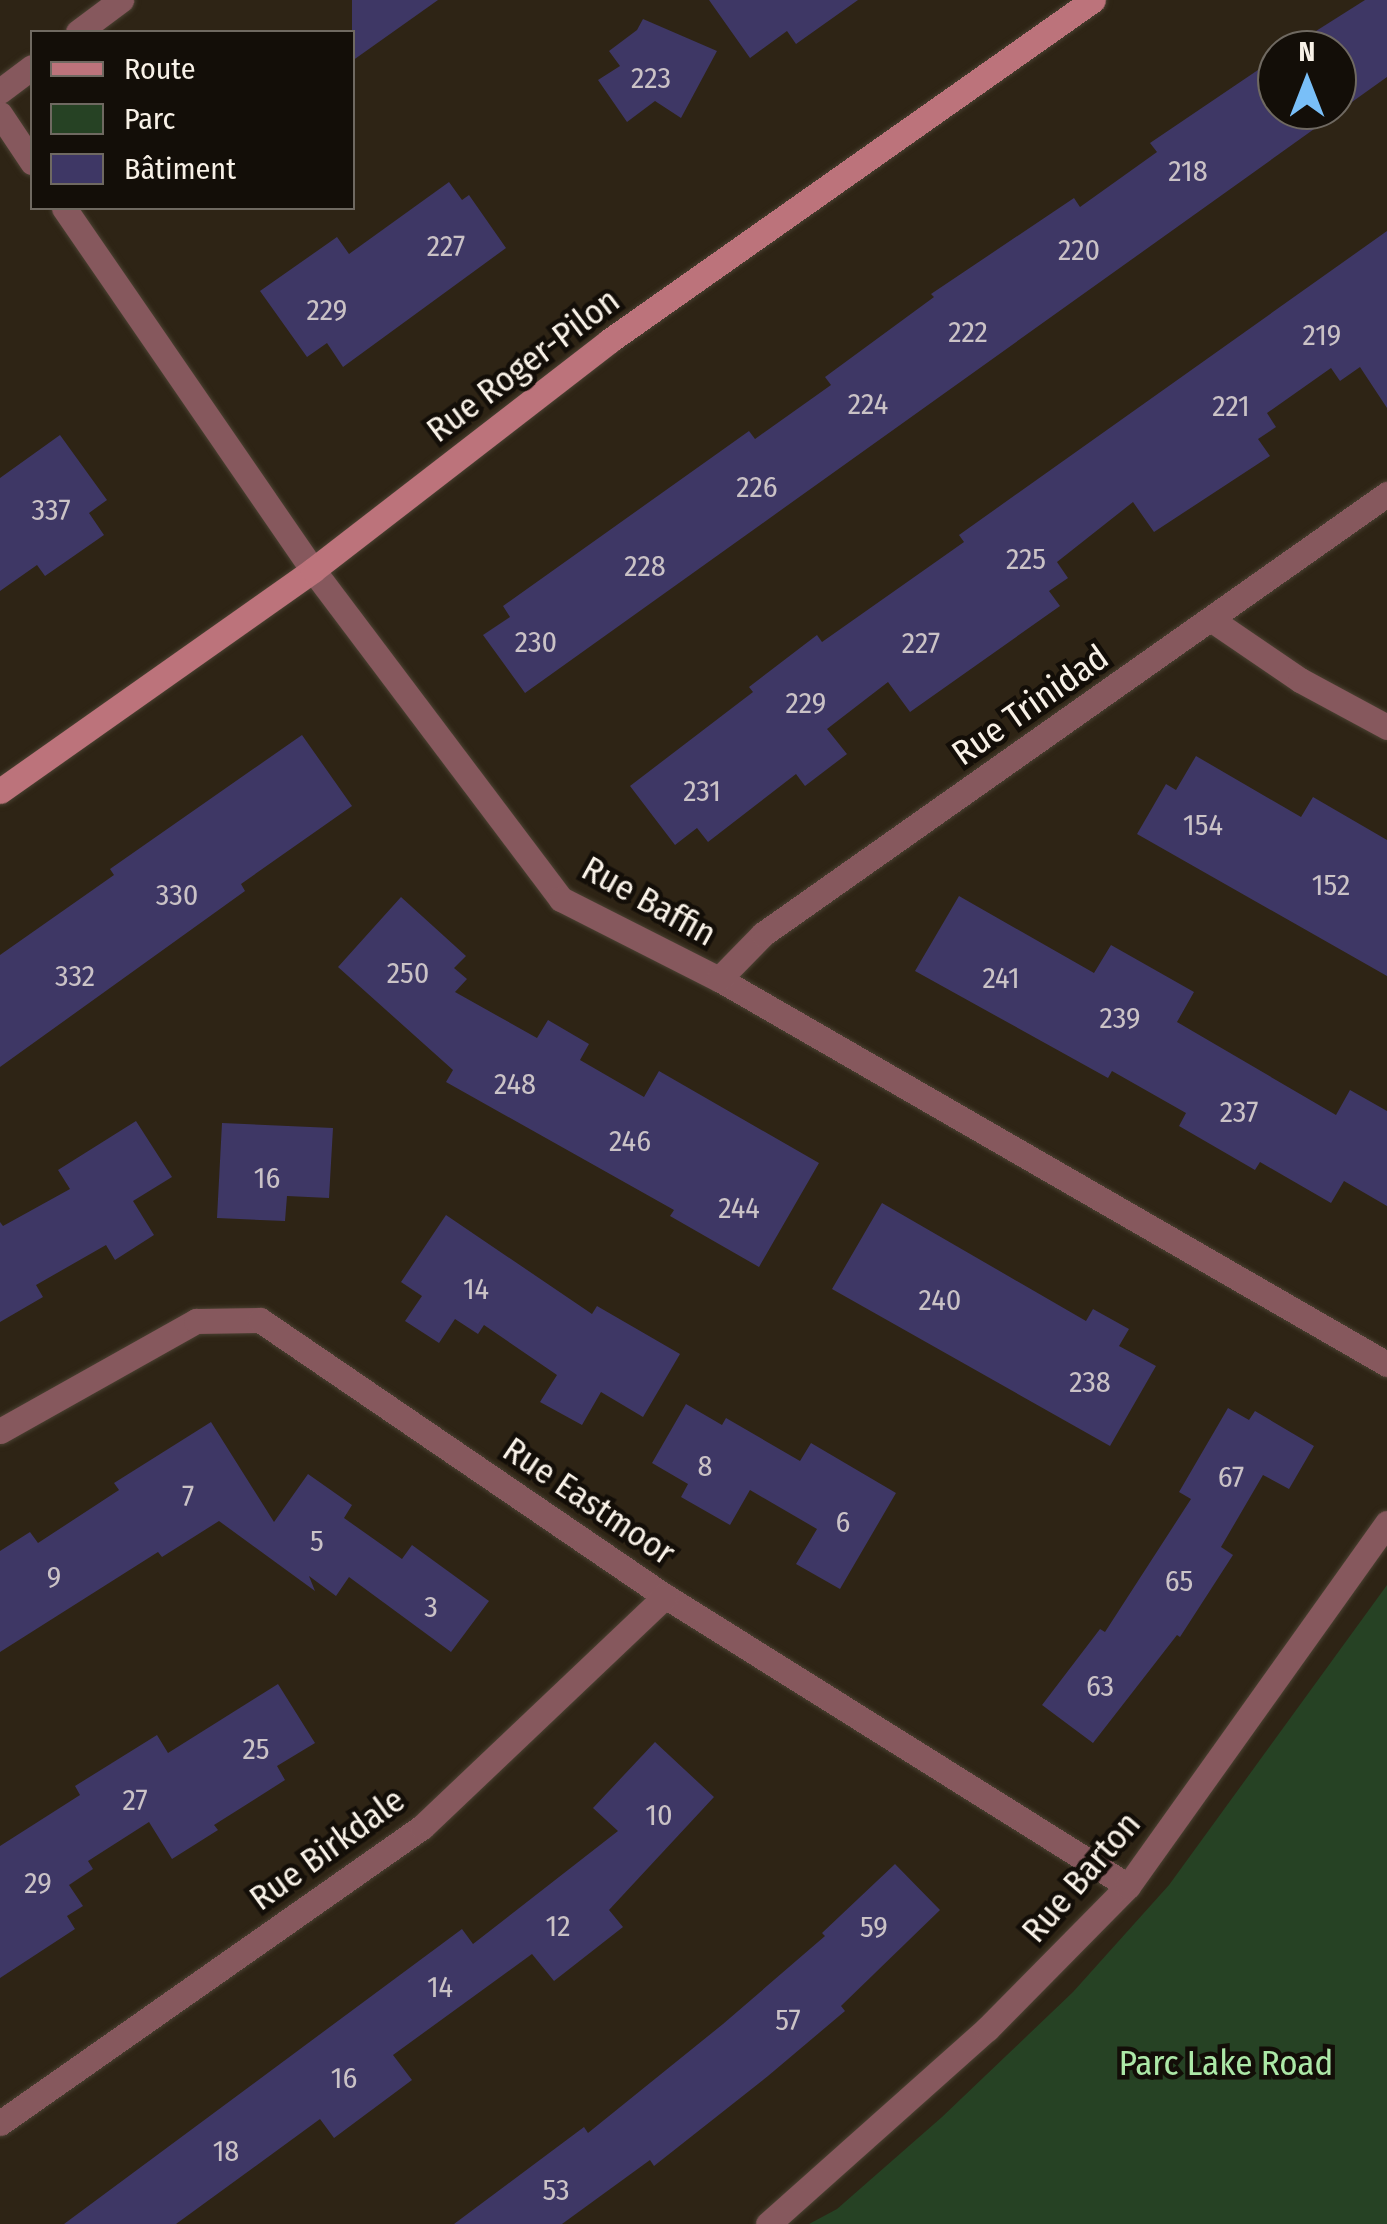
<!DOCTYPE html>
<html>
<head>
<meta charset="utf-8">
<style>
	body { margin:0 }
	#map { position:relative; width:1387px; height:2224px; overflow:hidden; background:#2e2415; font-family:"Fira Sans Condensed",sans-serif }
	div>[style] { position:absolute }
	.green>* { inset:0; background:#264224 }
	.building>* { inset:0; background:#3e3765 }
	.roads { filter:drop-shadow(0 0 2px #4a4132) drop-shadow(0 0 2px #4a4132) }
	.street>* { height:25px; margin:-12.5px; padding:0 12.5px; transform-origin:12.5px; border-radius:12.5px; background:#86585d }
	.secondary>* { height:25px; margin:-12.5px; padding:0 12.5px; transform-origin:12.5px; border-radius:12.5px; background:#bc737b }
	span { translate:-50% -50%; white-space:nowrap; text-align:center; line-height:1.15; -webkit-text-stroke:9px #130e08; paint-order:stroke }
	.number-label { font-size:30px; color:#cac2c6 }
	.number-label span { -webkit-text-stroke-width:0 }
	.street-label { font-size:35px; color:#f8f1e7 }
	.park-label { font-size:35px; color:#ace8a7 }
	.legend { position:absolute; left:30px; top:30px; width:325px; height:180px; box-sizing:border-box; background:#130e08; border:2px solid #6f6961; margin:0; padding:12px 18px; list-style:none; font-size:30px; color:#f8f1e7 }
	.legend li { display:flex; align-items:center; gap:20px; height:50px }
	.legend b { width:50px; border:2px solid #6f6961 }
	.north { position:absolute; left:1257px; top:30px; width:100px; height:100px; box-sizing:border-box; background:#130e08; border:2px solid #6f6961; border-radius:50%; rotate:0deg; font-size:28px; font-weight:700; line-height:40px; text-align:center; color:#f8f1e7 }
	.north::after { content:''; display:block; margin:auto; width:35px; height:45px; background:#79bff8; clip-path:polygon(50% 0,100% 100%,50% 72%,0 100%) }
</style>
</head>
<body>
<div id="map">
	<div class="green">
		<i style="clip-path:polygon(1387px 1585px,1387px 2224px,809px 2224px,837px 2209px,942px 2117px,1073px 1992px,1169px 1885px)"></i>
	</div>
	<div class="building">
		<i style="clip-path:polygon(352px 0,438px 0,352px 61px)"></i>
		<i style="clip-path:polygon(709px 0,858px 0,796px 44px,787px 31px,750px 58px)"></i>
		<i style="clip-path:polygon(1365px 0,1387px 0,1387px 77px,525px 693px,483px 635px,510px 617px,503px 606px,749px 431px,755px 439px,831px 385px,825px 377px,934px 297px,931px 294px,1074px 198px,1080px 207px,1157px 152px,1150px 143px,1277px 57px,1277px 110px,1337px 110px,1337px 50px,1286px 50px)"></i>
		<i style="clip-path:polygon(643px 19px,717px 51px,681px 118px,655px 101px,627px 122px,598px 80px,620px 66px,609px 51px,637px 30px)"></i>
		<i style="clip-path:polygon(449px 182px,462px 200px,469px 195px,506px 248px,343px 367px,327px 343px,307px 357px,260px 291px,337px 237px,349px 254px)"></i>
		<i style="clip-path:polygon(1387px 231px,1387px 408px,1360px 367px,1340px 381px,1331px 368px,1267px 413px,1276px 427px,1258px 439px,1270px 456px,1154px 532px,1133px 502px,1057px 562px,1068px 578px,1049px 591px,1060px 606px,910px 712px,888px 682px,827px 729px,847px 754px,805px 786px,796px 774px,708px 842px,697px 828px,675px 845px,630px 786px,753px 692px,749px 687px,817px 635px,822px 642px,964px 542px,959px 535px)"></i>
		<i style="clip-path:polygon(60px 435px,107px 500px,89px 513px,104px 535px,45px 576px,37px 565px,0 591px,0 478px)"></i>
		<i style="clip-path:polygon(302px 735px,352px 806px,241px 884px,245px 891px,0 1067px,0 955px,114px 875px,110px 869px)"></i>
		<i style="clip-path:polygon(1196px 756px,1301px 817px,1313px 797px,1387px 840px,1387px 976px,1137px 834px,1166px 784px,1176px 790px)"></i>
		<i style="clip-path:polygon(959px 896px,1094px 973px,1111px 945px,1194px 992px,1177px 1022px,1336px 1115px,1350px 1090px,1387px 1111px,1387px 1206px,1344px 1181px,1331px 1203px,1260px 1162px,1255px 1170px,1179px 1126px,1186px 1113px,1112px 1071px,1108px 1078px,915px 971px)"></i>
		<i style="clip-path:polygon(401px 897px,466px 956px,454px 968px,467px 979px,455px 992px,537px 1038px,548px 1020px,589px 1044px,580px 1060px,644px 1097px,659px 1071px,819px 1163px,759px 1267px,670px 1216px,674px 1210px,446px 1082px,453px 1070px,338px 967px)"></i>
		<i style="clip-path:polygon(136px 1121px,172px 1177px,133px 1201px,154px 1235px,115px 1260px,106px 1245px,36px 1285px,43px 1297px,0 1322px,0 1222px,3px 1226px,70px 1189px,58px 1170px)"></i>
		<i style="clip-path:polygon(222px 1123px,333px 1128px,329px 1198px,287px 1196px,285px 1221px,217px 1218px)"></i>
		<i style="clip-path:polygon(882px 1203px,1086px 1321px,1093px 1309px,1129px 1329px,1119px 1346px,1156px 1366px,1110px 1446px,832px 1289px)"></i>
		<i style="clip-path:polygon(446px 1215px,592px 1314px,597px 1306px,680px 1354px,643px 1417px,601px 1392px,582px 1425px,540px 1402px,557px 1375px,484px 1325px,478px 1334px,455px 1319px,439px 1343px,405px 1321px,422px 1296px,401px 1282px)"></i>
		<i style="clip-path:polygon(686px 1404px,722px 1425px,726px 1418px,800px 1461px,811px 1443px,896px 1493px,840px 1589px,796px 1564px,817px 1529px,750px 1490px,730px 1525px,681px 1497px,688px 1484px,652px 1463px)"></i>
		<i style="clip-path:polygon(1228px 1408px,1249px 1420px,1255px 1411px,1314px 1446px,1289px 1489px,1263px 1475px,1221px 1547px,1233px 1555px,1180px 1637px,1177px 1635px,1093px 1743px,1042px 1705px,1100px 1629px,1105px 1632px,1191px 1499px,1179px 1492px)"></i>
		<i style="clip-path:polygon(211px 1422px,274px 1522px,308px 1474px,352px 1505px,344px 1518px,402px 1559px,412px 1545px,489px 1601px,451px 1652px,349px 1577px,336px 1596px,309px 1576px,315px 1591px,219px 1521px,162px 1557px,158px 1552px,0 1652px,0 1551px,30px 1532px,38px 1543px,119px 1490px,114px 1483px)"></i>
		<i style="clip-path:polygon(278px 1684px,315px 1743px,277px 1766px,285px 1780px,214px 1825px,218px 1830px,172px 1859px,149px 1822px,88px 1861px,93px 1869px,69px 1885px,83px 1906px,67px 1916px,75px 1929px,0 1978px,0 1846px,80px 1795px,75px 1786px,157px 1735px,168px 1753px)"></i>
		<i style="clip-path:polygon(655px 1742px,714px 1797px,609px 1910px,623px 1927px,554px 1981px,532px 1954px,393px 2055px,412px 2080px,334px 2138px,320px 2119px,176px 2224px,64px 2224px,462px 1929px,473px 1944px,618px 1831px,593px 1808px)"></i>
		<i style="clip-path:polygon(895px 1864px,940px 1910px,841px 2006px,845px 2011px,768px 2076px,654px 2166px,650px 2160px,562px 2224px,454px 2224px,584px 2127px,588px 2133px,723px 2024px,825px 1936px,822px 1933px)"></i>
	</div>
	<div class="roads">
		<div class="street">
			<i style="left:78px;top:32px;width:54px;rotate:-36.7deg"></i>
			<i style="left:0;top:91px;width:40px;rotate:-37deg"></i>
			<i style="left:0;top:114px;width:58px;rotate:56.3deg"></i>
			<i style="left:64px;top:208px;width:439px;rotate:55.5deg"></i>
			<i style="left:313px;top:570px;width:412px;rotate:53deg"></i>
			<i style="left:561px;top:899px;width:177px;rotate:26.9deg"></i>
			<i style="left:719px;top:979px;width:771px;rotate:29.96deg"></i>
			<i style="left:1212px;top:620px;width:107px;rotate:34.3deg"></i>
			<i style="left:1300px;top:680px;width:99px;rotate:28.4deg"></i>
			<i style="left:719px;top:979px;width:63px;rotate:-45.6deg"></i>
			<i style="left:763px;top:934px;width:764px;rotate:-35.19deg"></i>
			<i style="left:0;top:1431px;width:225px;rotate:-29.3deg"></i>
			<i style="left:196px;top:1321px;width:64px;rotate:-0.9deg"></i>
			<i style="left:260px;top:1320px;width:490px;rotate:34.3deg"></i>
			<i style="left:665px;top:1596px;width:546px;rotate:32.06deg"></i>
			<i style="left:0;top:2123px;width:515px;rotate:-35.05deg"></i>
			<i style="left:422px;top:1827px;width:335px;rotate:-43.5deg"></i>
			<i style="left:768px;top:2224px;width:293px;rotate:-41.7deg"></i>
			<i style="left:987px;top:2029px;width:201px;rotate:-45.4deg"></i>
			<i style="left:1128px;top:1886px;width:446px;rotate:-54.5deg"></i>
		</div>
		<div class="secondary">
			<i style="left:0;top:791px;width:383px;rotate:-35.2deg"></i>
			<i style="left:313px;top:570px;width:374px;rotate:-37.7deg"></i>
			<i style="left:609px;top:341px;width:592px;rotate:-35.17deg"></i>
		</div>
	</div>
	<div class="number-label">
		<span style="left:651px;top:78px">223</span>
		<span style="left:1188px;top:171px">218</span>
		<span style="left:446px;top:246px">227</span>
		<span style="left:1079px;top:250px">220</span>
		<span style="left:327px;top:310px">229</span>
		<span style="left:968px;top:332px">222</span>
		<span style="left:1322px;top:335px">219</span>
		<span style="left:868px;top:404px">224</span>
		<span style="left:1231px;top:406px">221</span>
		<span style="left:757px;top:487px">226</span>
		<span style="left:51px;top:510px">337</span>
		<span style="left:1026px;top:559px">225</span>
		<span style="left:645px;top:566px">228</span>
		<span style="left:536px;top:642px">230</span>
		<span style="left:921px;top:643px">227</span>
		<span style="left:806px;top:703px">229</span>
		<span style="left:702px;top:791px">231</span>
		<span style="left:1203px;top:825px">154</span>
		<span style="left:1331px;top:885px">152</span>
		<span style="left:177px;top:895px">330</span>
		<span style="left:408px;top:973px">250</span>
		<span style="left:75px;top:976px">332</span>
		<span style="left:1001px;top:978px">241</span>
		<span style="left:1120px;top:1018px">239</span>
		<span style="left:515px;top:1084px">248</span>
		<span style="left:1239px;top:1112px">237</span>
		<span style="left:630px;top:1141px">246</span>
		<span style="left:267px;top:1178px">16</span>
		<span style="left:739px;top:1208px">244</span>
		<span style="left:476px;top:1289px">14</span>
		<span style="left:940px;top:1300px">240</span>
		<span style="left:1090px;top:1382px">238</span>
		<span style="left:705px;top:1466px">8</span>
		<span style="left:1231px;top:1477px">67</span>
		<span style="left:188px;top:1496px">7</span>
		<span style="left:843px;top:1522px">6</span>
		<span style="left:317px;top:1541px">5</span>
		<span style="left:54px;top:1577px">9</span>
		<span style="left:1179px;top:1581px">65</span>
		<span style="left:431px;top:1607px">3</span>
		<span style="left:1100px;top:1686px">63</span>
		<span style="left:256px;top:1749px">25</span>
		<span style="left:135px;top:1800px">27</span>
		<span style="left:659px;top:1815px">10</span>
		<span style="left:38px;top:1883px">29</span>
		<span style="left:558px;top:1926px">12</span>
		<span style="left:874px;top:1927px">59</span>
		<span style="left:440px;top:1987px">14</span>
		<span style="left:788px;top:2020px">57</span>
		<span style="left:344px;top:2078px">16</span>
		<span style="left:226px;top:2151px">18</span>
		<span style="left:556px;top:2190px">53</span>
	</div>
	<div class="street-label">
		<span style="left:523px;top:365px;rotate:-37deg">Rue Roger-Pilon</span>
		<span style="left:1030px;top:705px;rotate:-35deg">Rue Trinidad</span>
		<span style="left:649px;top:901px;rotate:29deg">Rue Baffin</span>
		<span style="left:589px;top:1501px;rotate:34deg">Rue Eastmoor</span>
		<span style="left:327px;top:1849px;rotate:-36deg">Rue Birkdale</span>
		<span style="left:1081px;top:1877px;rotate:-49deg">Rue Barton</span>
	</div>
	<div class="park-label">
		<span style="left:1226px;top:2063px">Parc Lake Road</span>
	</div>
	<ul class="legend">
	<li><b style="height:12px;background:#bc737b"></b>Route</li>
	<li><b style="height:28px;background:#264224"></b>Parc</li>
	<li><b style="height:28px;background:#3e3765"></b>Bâtiment</li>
	</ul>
	<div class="north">N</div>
</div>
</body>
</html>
